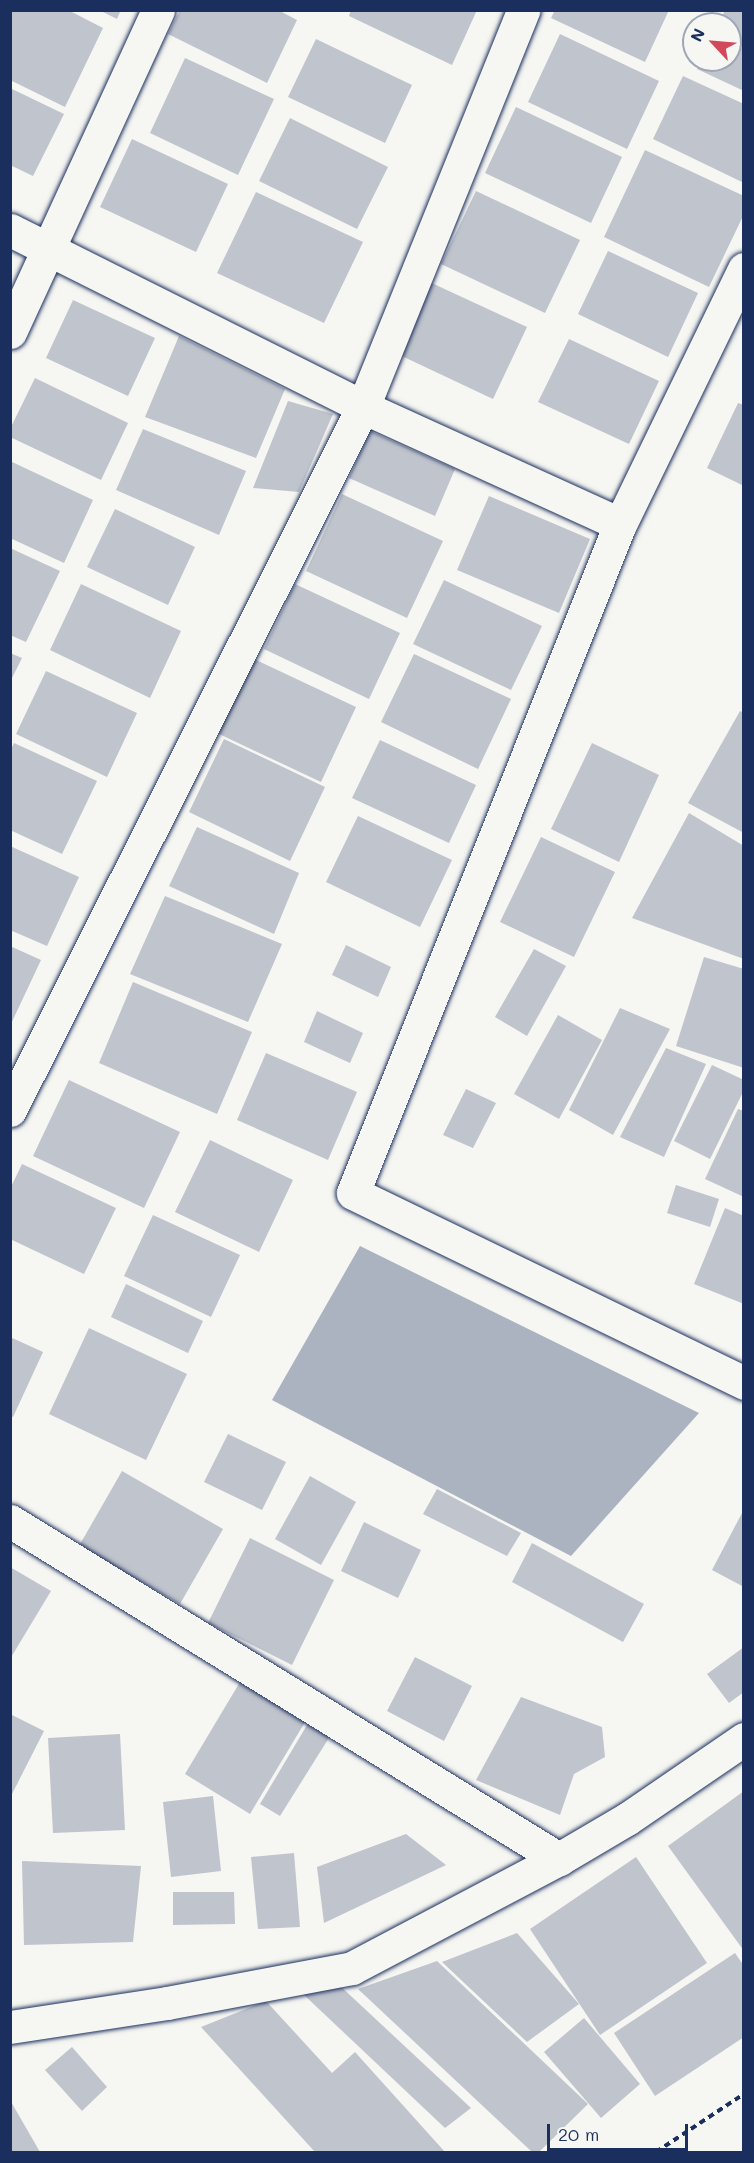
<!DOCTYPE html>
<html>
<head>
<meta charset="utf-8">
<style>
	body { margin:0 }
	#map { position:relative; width:754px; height:2163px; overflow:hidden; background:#f6f6f2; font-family:Mali,sans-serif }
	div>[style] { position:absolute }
	.water>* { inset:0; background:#abb2c0 }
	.building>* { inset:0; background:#c0c4cd }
	.path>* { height:4px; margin-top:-2px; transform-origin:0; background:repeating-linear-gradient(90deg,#1b2f5e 0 6px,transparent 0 10.5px) }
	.roads { filter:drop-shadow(0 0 2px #1b2f5e) drop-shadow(0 0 2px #1b2f5e) }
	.minor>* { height:33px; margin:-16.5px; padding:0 16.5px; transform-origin:16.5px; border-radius:16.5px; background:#f6f6f2 }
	span { translate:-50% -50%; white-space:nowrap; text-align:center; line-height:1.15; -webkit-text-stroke:6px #f6f6f2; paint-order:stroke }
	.frame { position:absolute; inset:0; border:12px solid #1b2f5e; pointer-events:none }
	.north { position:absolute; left:682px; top:12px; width:60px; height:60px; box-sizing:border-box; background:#f6f6f2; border:2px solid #9ea6b7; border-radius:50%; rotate:296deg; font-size:16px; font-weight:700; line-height:24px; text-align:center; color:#1b2f5e }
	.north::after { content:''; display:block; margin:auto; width:21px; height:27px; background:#d1495b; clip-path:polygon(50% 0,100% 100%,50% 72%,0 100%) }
	.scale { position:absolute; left:547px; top:2124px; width:141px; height:27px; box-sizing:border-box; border:3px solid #1b2f5e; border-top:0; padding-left:8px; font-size:18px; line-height:21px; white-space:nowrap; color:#1b2f5e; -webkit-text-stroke:4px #f6f6f2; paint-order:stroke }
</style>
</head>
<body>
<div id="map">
	<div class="water">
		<i style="clip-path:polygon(360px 1246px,699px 1413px,571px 1556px,272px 1400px)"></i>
	</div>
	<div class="building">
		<i style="clip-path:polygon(10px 10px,68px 10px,103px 28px,65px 107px,10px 80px)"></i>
		<i style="clip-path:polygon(99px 10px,121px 10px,117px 19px)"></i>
		<i style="clip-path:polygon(180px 10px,278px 10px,297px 20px,267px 83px,168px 34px)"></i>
		<i style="clip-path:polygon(351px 10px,477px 10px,452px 65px,349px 16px)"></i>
		<i style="clip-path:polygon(555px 10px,669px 10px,645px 62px,551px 18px)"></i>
		<i style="clip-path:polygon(725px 10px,744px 10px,744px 91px,697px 69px,702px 60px,730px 60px,730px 24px,719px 24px)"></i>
		<i style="clip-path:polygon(560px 34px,659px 81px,627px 149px,528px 102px)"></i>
		<i style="clip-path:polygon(316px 39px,412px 85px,385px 143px,288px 97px)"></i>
		<i style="clip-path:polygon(185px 58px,274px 99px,238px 175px,150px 133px)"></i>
		<i style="clip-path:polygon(683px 76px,744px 104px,744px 183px,653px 139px)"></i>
		<i style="clip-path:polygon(10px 88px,64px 114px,33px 176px,10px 165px)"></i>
		<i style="clip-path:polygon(516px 107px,622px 157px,591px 223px,485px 173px)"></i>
		<i style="clip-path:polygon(290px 118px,388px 167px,357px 229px,259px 181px)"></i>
		<i style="clip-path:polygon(132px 139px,228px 184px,196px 252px,100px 207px)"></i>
		<i style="clip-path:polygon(645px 150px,744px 196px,744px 214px,709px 287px,604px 237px)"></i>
		<i style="clip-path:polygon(476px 191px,580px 240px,545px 313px,441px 264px)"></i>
		<i style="clip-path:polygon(256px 192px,363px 242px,324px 323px,217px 273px)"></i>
		<i style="clip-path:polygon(608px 251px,698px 293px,668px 357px,578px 314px)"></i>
		<i style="clip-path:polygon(423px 279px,527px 327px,493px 399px,389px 350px)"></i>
		<i style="clip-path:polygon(73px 300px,155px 338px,128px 396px,46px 358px)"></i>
		<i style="clip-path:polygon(179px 336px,285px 389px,256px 458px,145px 417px)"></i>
		<i style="clip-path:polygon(569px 339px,659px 381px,629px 444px,538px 402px)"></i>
		<i style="clip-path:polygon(35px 378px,128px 423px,101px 480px,10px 437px,10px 429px)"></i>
		<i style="clip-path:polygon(288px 401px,333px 414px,299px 492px,253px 488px)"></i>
		<i style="clip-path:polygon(738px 403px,744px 405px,744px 486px,707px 468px)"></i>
		<i style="clip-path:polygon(143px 429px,246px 471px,219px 535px,116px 490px)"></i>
		<i style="clip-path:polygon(370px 431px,455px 469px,435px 516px,349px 478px)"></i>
		<i style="clip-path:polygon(10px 461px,93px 500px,64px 563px,10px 538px)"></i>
		<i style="clip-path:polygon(342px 494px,443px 541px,407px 618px,306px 571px)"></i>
		<i style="clip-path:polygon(489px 496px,590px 539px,559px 613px,457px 570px)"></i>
		<i style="clip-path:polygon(115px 509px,195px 547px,168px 605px,87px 567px)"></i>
		<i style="clip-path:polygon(10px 548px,60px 571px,26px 642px,10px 635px)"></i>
		<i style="clip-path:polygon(444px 580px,542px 626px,511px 690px,413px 644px)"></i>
		<i style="clip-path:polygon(81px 584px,181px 631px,150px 698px,50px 650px)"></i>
		<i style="clip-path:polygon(295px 584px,400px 633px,369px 699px,264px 649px)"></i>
		<i style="clip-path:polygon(10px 653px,22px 658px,10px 682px)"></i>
		<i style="clip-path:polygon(414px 654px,511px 699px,478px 769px,381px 722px)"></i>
		<i style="clip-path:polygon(252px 658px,356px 707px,321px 782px,217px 733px)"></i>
		<i style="clip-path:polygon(46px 671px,137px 713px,107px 777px,16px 734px)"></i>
		<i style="clip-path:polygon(740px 711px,744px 713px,744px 833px,688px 803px)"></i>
		<i style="clip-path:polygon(224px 739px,325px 787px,290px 861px,189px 812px)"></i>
		<i style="clip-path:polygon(380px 740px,476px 785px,449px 843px,352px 798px)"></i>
		<i style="clip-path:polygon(14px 743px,97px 781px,62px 854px,10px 830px,10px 751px)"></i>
		<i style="clip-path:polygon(592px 743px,659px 775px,619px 862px,551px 829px)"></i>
		<i style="clip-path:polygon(689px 813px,744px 846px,744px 959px,632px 918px)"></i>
		<i style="clip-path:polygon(358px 816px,452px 860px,420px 927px,326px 882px)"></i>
		<i style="clip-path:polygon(197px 827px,299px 873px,274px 934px,169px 886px)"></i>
		<i style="clip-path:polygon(541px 837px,615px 872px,574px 957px,500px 922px)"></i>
		<i style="clip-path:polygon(10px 846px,79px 877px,47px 946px,10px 930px)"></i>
		<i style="clip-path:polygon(165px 896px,282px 944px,248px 1022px,130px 974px)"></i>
		<i style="clip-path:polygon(346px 945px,391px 967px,378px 997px,332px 975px)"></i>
		<i style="clip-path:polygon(10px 946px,41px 960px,10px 1026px)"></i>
		<i style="clip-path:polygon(534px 949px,566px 966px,527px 1036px,495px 1017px)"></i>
		<i style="clip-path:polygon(704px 957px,744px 969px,744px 1068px,676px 1046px)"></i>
		<i style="clip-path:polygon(133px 982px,252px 1032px,217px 1114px,99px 1063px)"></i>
		<i style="clip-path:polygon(620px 1008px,670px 1029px,613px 1135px,569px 1110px)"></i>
		<i style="clip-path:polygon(317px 1011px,363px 1033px,350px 1063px,304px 1042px)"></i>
		<i style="clip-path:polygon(558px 1015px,602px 1040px,559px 1119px,514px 1094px)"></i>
		<i style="clip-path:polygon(666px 1048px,706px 1064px,664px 1157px,620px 1137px)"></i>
		<i style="clip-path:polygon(266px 1053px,357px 1092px,328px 1160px,237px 1120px)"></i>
		<i style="clip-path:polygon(712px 1065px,744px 1080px,744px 1090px,710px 1159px,674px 1141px)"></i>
		<i style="clip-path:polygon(69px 1080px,180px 1132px,144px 1208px,33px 1156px)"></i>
		<i style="clip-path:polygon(466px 1089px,496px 1103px,473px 1148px,443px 1135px)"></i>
		<i style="clip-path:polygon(738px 1109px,744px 1111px,744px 1197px,705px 1179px)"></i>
		<i style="clip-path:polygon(210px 1140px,293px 1180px,259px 1252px,175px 1212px)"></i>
		<i style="clip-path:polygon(22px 1164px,116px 1208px,84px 1274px,10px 1239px,10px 1189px)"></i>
		<i style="clip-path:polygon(676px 1185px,719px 1199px,710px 1227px,667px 1213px)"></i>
		<i style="clip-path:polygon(725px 1208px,744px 1216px,744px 1304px,694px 1284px)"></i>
		<i style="clip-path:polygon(153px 1215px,240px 1255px,211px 1317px,124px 1276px)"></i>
		<i style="clip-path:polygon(126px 1284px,203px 1321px,188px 1353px,111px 1317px)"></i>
		<i style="clip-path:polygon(89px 1328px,187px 1374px,146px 1460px,49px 1414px)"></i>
		<i style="clip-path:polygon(10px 1337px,43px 1352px,13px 1417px,10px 1416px)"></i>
		<i style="clip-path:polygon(228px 1434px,286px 1462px,262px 1510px,204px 1482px)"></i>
		<i style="clip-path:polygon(122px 1471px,223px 1529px,180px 1604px,79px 1546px)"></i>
		<i style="clip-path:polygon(310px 1476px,356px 1502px,321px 1565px,275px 1539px)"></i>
		<i style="clip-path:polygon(437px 1489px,521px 1533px,507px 1556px,423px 1514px)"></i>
		<i style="clip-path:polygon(742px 1513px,744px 1514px,744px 1587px,712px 1570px)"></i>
		<i style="clip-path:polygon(364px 1522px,421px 1550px,398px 1598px,341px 1571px)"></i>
		<i style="clip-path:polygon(250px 1538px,334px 1580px,292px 1665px,208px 1623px)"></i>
		<i style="clip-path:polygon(532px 1543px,644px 1604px,623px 1642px,512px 1582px)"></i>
		<i style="clip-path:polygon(10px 1567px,51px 1591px,10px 1659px)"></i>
		<i style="clip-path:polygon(744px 1647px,744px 1692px,729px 1703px,707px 1674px)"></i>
		<i style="clip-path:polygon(415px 1657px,472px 1686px,444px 1741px,387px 1711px)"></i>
		<i style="clip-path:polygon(240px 1682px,305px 1722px,250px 1814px,185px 1774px)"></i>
		<i style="clip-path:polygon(521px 1697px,602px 1727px,605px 1757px,574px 1774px,560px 1815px,476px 1780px)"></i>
		<i style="clip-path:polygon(10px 1714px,44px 1731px,10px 1798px)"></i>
		<i style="clip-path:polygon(310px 1720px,332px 1733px,280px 1816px,260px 1804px)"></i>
		<i style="clip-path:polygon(120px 1734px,125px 1830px,53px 1833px,48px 1738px)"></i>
		<i style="clip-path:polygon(744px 1791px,744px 1951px,668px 1846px)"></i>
		<i style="clip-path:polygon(213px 1796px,221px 1871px,171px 1877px,163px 1802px)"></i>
		<i style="clip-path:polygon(406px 1834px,446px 1865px,324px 1923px,317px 1867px)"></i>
		<i style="clip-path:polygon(294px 1853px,300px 1927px,258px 1929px,251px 1857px)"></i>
		<i style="clip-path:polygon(636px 1857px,707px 1963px,600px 2035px,530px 1929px)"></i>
		<i style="clip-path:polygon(22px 1861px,141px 1866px,133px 1942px,24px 1945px)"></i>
		<i style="clip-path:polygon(173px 1892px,234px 1892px,235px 1924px,173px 1925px)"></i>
		<i style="clip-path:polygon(517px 1933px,579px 2004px,527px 2042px,442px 1962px)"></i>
		<i style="clip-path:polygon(735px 1953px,744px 1966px,744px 2037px,655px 2096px,614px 2033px)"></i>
		<i style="clip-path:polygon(437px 1961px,588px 2104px,539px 2152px,532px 2152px,358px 1989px)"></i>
		<i style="clip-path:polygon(337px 1983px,471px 2108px,445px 2128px,303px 1994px)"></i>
		<i style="clip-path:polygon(266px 2001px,332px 2073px,355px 2052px,445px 2152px,315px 2152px,201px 2027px)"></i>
		<i style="clip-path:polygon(584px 2018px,640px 2084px,601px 2118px,544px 2052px)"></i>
		<i style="clip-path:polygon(72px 2047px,107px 2087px,82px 2111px,45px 2070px)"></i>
		<i style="clip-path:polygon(10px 2100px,40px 2152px,10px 2152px)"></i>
	</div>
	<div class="path">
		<i style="left:656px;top:2152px;width:105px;rotate:-33.4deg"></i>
	</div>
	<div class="roads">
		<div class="minor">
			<i style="left:10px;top:230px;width:395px;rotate:26.6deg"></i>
			<i style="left:363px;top:407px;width:282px;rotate:24.5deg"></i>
			<i style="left:744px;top:269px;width:284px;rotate:115.9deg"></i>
			<i style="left:620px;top:524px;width:720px;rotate:111.76deg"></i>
			<i style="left:353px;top:1193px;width:435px;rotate:25.9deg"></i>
			<i style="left:10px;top:332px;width:354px;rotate:-65.3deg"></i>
			<i style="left:10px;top:1110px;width:787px;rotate:-63.34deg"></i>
			<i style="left:363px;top:407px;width:428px;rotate:-68deg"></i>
			<i style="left:10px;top:1521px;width:645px;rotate:31.62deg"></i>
			<i style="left:10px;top:2027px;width:159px;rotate:-8.7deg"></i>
			<i style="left:167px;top:2003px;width:188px;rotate:-10.7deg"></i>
			<i style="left:352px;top:1968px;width:234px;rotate:-27.8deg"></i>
			<i style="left:559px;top:1859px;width:79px;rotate:-30.5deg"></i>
			<i style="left:627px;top:1819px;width:142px;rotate:-34.4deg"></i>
		</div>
	</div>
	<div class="frame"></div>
	<div class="north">N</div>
	<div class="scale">20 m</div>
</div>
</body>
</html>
